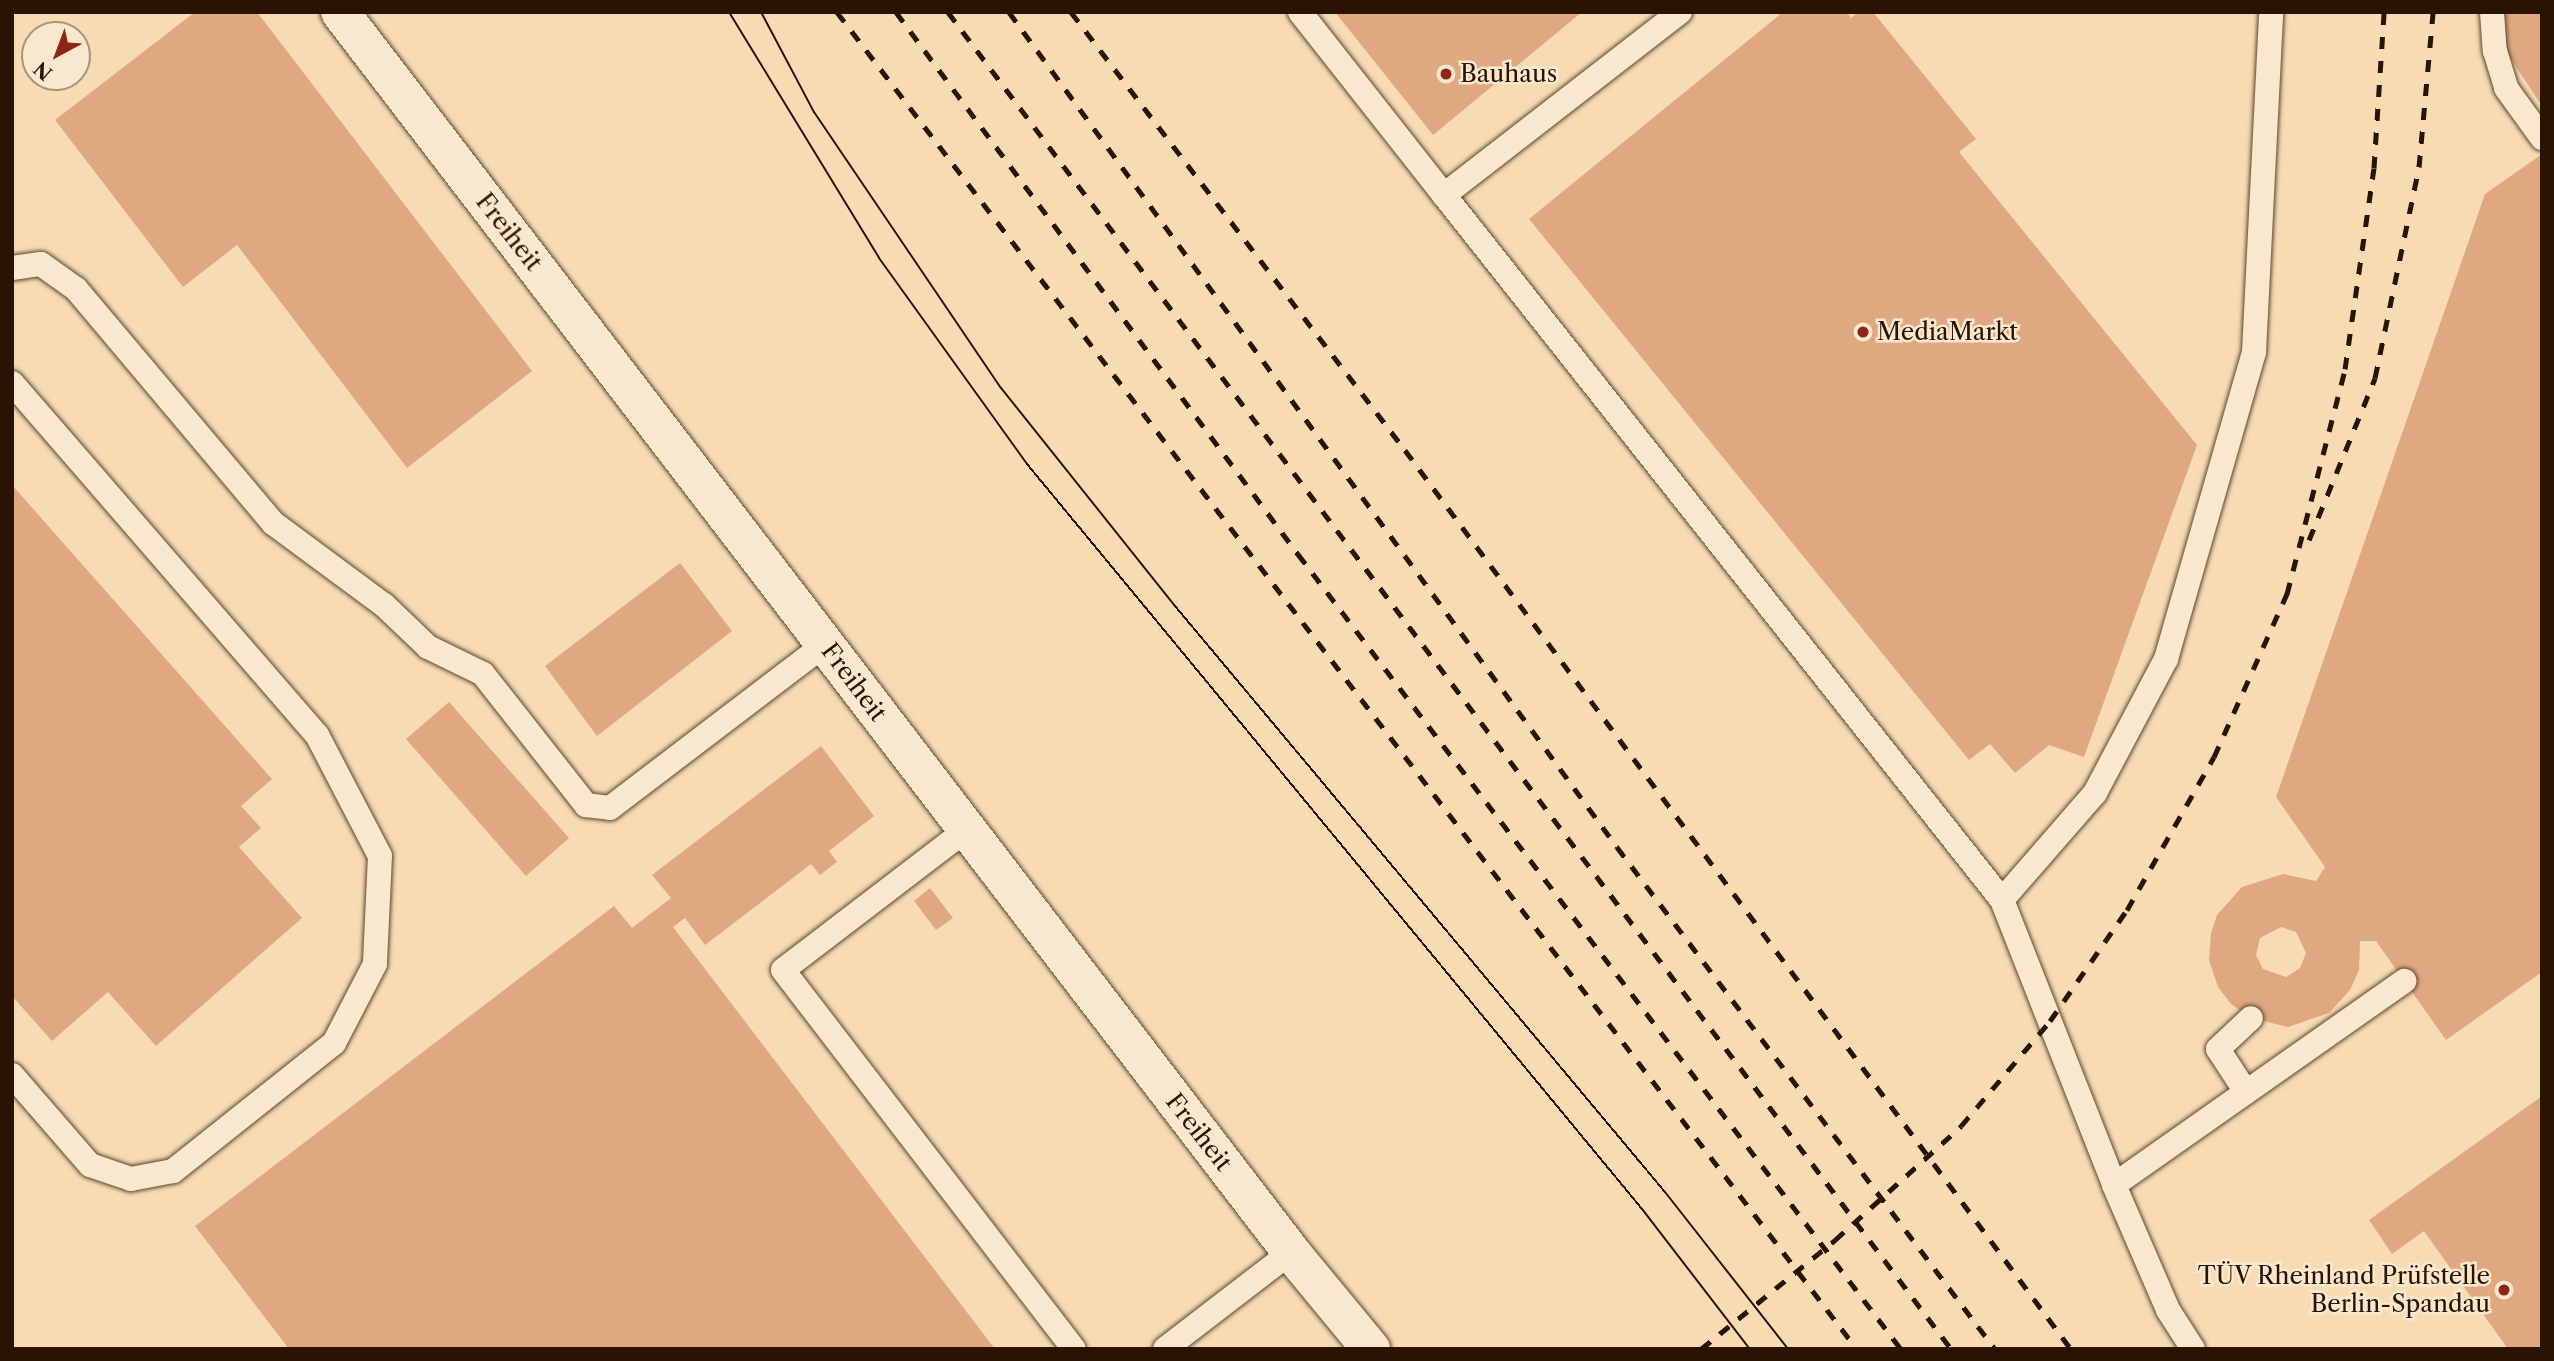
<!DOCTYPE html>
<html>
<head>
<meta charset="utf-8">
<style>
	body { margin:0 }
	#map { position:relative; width:2554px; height:1361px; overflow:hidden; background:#f7dcb3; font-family:"Libre Caslon Text",serif }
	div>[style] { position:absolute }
	.building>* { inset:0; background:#dfa880 }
	.roads { filter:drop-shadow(0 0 2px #5c462e) drop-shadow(0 0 2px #5c462e) }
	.lane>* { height:24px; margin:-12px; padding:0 12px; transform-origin:12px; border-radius:12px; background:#fae8ce }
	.secondary>* { height:38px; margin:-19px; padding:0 19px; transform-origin:19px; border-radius:19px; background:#fae8ce }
	.tram>* { height:2px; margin:-1px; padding:0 1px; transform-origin:1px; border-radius:1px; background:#291401 }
	.rail>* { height:5px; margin-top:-2.5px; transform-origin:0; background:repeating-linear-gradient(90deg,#291401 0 12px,transparent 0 24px) }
	.dots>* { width:19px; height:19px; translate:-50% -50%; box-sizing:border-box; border:4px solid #fae8ce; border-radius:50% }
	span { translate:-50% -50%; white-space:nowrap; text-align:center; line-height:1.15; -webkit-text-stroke:5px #fae8ce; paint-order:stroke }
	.poi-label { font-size:24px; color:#291401 }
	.left { translate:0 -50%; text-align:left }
	.right { translate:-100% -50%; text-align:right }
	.street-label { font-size:24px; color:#291401 }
	.frame { position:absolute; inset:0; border:14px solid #291401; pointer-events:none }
	.north { position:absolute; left:21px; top:21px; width:70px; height:70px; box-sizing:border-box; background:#fae8ce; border:2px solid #a6937c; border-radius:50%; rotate:221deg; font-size:19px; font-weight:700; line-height:28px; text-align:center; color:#291401 }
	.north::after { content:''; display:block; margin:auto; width:24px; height:32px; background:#8f2418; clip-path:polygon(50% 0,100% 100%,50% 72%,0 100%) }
</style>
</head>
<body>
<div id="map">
	<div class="building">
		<i style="clip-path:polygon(195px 12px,257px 12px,532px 371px,407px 468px,237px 245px,183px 287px,55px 120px)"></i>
		<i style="clip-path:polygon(1335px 12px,1582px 12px,1433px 135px)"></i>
		<i style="clip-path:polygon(1783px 12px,1847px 12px,1851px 18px,1858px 12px,1873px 12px,1976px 139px,1959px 152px,2197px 445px,2084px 757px,2049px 745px,2015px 773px,1990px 744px,1969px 760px,1529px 219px)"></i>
		<i style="clip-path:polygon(2504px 12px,2542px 12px,2542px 106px,2503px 47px)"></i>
		<i style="clip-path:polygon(evenodd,2542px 154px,2542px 972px,2446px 1040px,2376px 941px,2360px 941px,2359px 970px,2350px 990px,2329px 1013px,2288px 1027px,2251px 1018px,2231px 1004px,2218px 987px,2209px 960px,2211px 933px,2217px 915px,2242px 887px,2283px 874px,2316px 881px,2325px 867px,2276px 797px,2485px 194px,2542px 154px,2281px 927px,2296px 932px,2306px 953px,2300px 968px,2286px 977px,2263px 969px,2256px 955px,2260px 938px,2281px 927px)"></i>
		<i style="clip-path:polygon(12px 485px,272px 779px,241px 806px,261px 828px,239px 847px,302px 918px,156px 1046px,108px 992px,52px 1041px,12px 996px)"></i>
		<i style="clip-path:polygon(680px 563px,732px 631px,597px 736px,545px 666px)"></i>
		<i style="clip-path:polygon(449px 702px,569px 838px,526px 876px,406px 739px)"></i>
		<i style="clip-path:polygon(821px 746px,874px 816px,829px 851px,837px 862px,820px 875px,811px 864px,705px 945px,685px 918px,673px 927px,995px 1349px,289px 1349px,195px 1226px,614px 906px,632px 928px,671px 898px,652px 875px)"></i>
		<i style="clip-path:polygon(930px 888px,953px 918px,936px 930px,914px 901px)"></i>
		<i style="clip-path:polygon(2542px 1096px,2542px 1349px,2508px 1349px,2424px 1231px,2392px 1254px,2369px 1220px)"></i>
	</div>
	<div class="roads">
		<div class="lane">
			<i style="left:1300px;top:12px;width:233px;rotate:51.8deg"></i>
			<i style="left:1680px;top:12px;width:299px;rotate:142.2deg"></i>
			<i style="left:1444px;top:195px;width:899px;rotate:51.64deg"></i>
			<i style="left:2002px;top:900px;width:306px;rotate:68.5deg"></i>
			<i style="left:2114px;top:1185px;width:136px;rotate:66.6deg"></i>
			<i style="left:2168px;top:1310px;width:46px;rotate:57.3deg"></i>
			<i style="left:2492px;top:12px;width:39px;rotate:86deg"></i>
			<i style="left:2495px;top:51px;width:39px;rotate:73deg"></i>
			<i style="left:2506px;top:88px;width:62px;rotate:54.2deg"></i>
			<i style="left:12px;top:268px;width:29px;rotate:-8deg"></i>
			<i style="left:41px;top:264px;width:43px;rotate:35.5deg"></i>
			<i style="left:76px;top:289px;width:306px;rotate:49.9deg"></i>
			<i style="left:273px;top:523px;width:138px;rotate:36.5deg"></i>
			<i style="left:384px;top:605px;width:61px;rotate:43.7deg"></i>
			<i style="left:428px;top:647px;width:61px;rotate:26.1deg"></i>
			<i style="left:483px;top:674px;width:167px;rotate:51.8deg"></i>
			<i style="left:586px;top:805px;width:24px;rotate:7deg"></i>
			<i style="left:610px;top:808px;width:270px;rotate:-37.3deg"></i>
			<i style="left:12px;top:383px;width:466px;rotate:49.1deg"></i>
			<i style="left:317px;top:735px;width:136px;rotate:62.5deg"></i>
			<i style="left:380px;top:856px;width:108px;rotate:92.7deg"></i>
			<i style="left:375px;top:964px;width:89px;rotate:117.4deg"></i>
			<i style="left:334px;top:1043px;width:206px;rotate:141.5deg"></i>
			<i style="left:173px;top:1171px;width:43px;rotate:169.2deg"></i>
			<i style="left:131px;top:1179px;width:43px;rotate:-161.1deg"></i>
			<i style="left:90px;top:1165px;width:119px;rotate:-130.9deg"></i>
			<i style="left:966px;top:830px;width:230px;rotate:142.6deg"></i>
			<i style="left:783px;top:970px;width:478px;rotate:52.5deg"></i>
			<i style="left:2002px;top:900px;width:142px;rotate:-49deg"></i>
			<i style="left:2095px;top:793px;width:152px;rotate:-62.1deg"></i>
			<i style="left:2166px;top:659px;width:319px;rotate:-74deg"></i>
			<i style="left:2254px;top:352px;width:340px;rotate:-87.1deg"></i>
			<i style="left:2246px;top:1092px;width:51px;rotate:-123.1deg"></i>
			<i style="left:2218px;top:1049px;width:45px;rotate:-43.2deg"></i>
			<i style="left:2114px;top:1185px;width:355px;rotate:-35.1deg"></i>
			<i style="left:1165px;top:1349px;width:159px;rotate:-37.6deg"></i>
		</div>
		<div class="secondary">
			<i style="left:340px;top:12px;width:1563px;rotate:52.51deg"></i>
			<i style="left:1291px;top:1252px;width:126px;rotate:50.5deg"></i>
		</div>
	</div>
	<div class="tram">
		<i style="left:729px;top:12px;width:288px;rotate:58.6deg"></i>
		<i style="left:879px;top:258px;width:254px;rotate:54.3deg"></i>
		<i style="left:1027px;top:464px;width:966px;rotate:50.46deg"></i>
		<i style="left:1642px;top:1209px;width:177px;rotate:52.4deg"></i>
		<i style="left:761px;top:12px;width:113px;rotate:62.1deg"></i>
		<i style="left:814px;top:112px;width:333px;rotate:55.9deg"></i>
		<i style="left:1001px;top:388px;width:279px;rotate:51.4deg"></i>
		<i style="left:1175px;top:606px;width:764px;rotate:50.1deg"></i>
		<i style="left:1665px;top:1192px;width:199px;rotate:51.9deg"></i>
	</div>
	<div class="rail">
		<i style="left:837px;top:12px;width:1682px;rotate:52.66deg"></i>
		<i style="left:896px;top:12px;width:675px;rotate:53.44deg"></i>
		<i style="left:1298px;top:554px;width:998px;rotate:52.82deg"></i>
		<i style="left:948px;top:12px;width:1671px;rotate:53.12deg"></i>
		<i style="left:1009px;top:12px;width:1033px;rotate:53.94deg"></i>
		<i style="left:1617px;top:847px;width:628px;rotate:53.02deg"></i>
		<i style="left:1071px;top:12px;width:551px;rotate:52.67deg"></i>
		<i style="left:1405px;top:450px;width:1119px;rotate:53.47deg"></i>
		<i style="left:2309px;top:540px;width:175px;rotate:-67.8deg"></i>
		<i style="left:2375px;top:378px;width:216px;rotate:-78.2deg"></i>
		<i style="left:2419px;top:167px;width:156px;rotate:-84.8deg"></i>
		<i style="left:1701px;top:1349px;width:173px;rotate:-39.1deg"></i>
		<i style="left:1835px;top:1240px;width:170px;rotate:-42.1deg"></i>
		<i style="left:1961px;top:1126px;width:138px;rotate:-49.7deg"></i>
		<i style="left:2050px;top:1021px;width:135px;rotate:-55.3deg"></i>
		<i style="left:2127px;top:910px;width:176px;rotate:-60.4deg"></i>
		<i style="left:2214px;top:757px;width:179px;rotate:-65.9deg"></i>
		<i style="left:2287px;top:594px;width:232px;rotate:-75.5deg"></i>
		<i style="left:2345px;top:369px;width:203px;rotate:-81.8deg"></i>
		<i style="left:2374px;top:168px;width:156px;rotate:-86.3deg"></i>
	</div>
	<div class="dots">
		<i style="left:1446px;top:74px;background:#8f2418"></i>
		<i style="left:1863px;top:332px;background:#8f2418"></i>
		<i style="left:2504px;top:1290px;background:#8f2418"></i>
	</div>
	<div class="poi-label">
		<span class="left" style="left:1460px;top:74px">Bauhaus</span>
		<span class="left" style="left:1877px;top:332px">MediaMarkt</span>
		<span class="right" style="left:2490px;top:1290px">TÜV Rheinland Prüfstelle<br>Berlin-Spandau</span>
	</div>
	<div class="street-label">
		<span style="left:509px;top:232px;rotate:52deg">Freiheit</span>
		<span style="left:854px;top:682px;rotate:53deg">Freiheit</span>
		<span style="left:1199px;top:1132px;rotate:52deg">Freiheit</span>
	</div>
	<div class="frame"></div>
	<div class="north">N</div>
</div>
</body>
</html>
